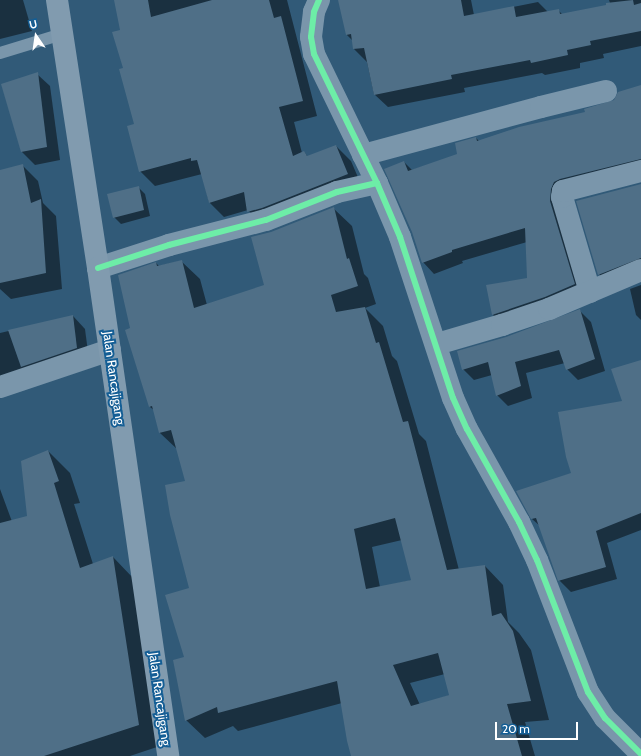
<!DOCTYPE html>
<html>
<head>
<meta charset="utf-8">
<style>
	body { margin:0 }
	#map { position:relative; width:641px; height:756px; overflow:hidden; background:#315a78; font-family:Cabin,sans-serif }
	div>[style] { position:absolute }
	.shadow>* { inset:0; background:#0007 }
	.building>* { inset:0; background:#4f6f87 }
	.service>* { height:12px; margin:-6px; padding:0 6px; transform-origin:6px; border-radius:6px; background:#7a96ab }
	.minor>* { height:22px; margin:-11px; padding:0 11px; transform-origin:11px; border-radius:11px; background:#7a96ab }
	.secondary>* { height:22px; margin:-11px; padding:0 11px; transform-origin:11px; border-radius:11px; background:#819baf }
	.cycleway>* { height:6px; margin:-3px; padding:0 3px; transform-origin:3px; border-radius:3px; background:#6deda7 }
	span { translate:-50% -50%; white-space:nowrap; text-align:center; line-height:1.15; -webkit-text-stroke:4px #145e95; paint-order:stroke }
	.street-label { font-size:13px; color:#fff }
	.north { position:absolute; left:16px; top:16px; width:40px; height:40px; -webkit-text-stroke:3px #145e95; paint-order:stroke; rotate:347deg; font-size:11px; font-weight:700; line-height:16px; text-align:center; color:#fff }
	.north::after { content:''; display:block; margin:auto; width:14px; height:18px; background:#fff; clip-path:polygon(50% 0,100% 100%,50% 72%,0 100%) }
	.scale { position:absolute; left:495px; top:722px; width:83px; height:18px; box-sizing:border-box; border:2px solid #fff; border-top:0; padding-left:5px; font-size:12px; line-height:14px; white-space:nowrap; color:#fff; -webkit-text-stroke:3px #145e95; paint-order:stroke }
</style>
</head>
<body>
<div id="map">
	<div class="shadow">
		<i style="clip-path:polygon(0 0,23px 0,32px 31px,0 39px)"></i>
		<i style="clip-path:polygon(115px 0,287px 0,317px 116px,294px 122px,302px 153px,304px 152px,308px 157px,336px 146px,351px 161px,363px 189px,263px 226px,248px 210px,224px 217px,209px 202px,202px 174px,155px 186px,140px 171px,135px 125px,124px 69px,121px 31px)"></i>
		<i style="clip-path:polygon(349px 0,471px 0,474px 15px,538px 2px,548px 12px,558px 10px,563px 15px,607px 6px,610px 3px,609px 0,641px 0,641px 46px,603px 54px,604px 58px,580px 63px,580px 68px,545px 75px,542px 73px,464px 88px,465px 92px,388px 107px,374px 94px,367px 62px,354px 49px,353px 41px,346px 34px)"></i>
		<i style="clip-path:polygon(37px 74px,50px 86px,60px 160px,35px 165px,22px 152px,2px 85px)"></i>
		<i style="clip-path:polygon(641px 90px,641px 172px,572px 190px,586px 296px,504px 326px,493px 315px,528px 279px,527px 242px,462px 261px,463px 263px,434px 274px,423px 262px,404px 162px,412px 170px,459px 155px,476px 138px,479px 141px,586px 113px)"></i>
		<i style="clip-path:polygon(22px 165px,38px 181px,43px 203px,56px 216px,62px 289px,11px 299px,0 289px,0 171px)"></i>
		<i style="clip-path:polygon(641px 185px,641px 273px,610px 286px,599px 274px)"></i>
		<i style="clip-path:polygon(138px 187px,145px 194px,150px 216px,121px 224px,114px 217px)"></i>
		<i style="clip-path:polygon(evenodd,333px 208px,352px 226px,364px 274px,368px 278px,376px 304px,365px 308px,383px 326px,392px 356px,397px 361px,419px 434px,426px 441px,459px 570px,485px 566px,503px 585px,508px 622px,519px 633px,531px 650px,549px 720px,525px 722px,535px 756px,352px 756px,342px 703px,238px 731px,233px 726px,205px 738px,186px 720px,185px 657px,191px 589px,186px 482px,178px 450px,160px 433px,155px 411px,150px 407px,132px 329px,156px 263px,159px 266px,181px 261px,200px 279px,207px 305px,265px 286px,271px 233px,333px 208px,402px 540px,413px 580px,380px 587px,372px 547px,402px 540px,333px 208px,445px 674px,450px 695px,420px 705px,410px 683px,445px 674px)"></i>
		<i style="clip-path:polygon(641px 285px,641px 320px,636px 315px,630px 289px)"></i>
		<i style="clip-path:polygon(580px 311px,591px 322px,605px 371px,578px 380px,567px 369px,565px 363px,526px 373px,532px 398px,508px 406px,497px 395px,492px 375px,474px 380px,463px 369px,506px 338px)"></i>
		<i style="clip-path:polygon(73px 316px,85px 329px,89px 360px,0 382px,0 333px)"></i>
		<i style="clip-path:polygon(641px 361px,641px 530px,607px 543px,617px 579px,571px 592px,559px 580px,540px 526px,532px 519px,573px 474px,623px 401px)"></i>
		<i style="clip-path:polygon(48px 451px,70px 473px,80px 503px,74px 504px,93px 564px,113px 557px,134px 579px,160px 746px,130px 756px,0 756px,0 489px,35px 584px)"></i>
	</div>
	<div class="building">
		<i style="clip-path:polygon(114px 0,148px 0,151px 17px,212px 0,269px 0,274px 18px,281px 16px,303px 101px,279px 107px,293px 156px,304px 151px,307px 156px,336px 145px,348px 174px,262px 208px,247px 212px,244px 192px,209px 203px,197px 160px,191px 161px,191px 158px,139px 172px,127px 126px,134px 124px,119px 69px,123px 68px,112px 32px,120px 30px)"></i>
		<i style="clip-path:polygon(338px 0,461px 0,464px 16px,514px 6px,516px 17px,559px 9px,560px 14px,606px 5px,606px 3px,633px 0,634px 5px,641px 3px,641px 31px,590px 41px,591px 45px,567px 50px,568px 55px,531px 63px,530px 60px,451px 75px,452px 79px,374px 95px,364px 48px,353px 49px,351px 34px,346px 35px)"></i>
		<i style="clip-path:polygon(38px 72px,47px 147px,21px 152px,1px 84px)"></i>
		<i style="clip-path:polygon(641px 85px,641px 159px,560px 179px,554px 182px,551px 189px,550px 201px,575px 284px,545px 297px,492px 315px,486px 285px,527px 278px,525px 228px,452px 250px,452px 252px,422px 263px,412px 232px,384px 169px,404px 161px,408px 171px,457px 154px,455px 143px,476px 137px,477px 141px,519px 127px,585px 112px,584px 109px,614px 100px,618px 92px)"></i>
		<i style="clip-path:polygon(23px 164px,31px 203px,41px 199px,46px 273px,0 283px,0 170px)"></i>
		<i style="clip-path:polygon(641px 184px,641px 258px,598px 275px,576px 201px)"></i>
		<i style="clip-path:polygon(139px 186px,144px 210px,113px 218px,107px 194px)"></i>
		<i style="clip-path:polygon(evenodd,334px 207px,347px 259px,349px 258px,358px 286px,331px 295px,336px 312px,365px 307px,376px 343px,379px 342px,403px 422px,408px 421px,447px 570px,485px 565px,492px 616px,501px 613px,513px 631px,531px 701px,507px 704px,522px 756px,351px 756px,347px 741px,337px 681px,218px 713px,217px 707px,185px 721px,173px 660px,184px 657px,165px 595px,189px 588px,170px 515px,165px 485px,185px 481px,171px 430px,159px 433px,152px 406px,149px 407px,125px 330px,130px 328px,118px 275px,156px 262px,157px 266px,182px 260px,194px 308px,264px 285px,251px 237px,271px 232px,334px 207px,395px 518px,411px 580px,366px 589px,354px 529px,395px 518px,334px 207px,438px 653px,449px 695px,411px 706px,393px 665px,438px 653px)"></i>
		<i style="clip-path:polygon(580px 309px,595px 359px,566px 370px,559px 350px,515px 362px,521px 386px,496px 396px,488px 362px,462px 370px,457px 351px,506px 337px)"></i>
		<i style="clip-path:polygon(73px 315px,77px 348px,21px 367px,8px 330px)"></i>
		<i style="clip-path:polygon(641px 360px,641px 513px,596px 531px,606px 567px,558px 581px,536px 518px,531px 519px,516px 491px,571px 473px,566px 457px,558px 412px,622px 401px,611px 369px)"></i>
		<i style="clip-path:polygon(48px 450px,59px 481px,54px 483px,80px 568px,113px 556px,139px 725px,44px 756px,0 756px,0 523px,27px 516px,21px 461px)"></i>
	</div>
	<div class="service">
		<i style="left:0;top:53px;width:65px;rotate:-17deg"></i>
	</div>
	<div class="minor">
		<i style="left:319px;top:0;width:13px;rotate:113deg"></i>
		<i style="left:314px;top:12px;width:25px;rotate:97deg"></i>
		<i style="left:311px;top:37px;width:17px;rotate:80deg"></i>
		<i style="left:314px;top:54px;width:144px;rotate:64deg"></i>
		<i style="left:377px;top:183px;width:59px;rotate:66.9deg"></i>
		<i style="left:400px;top:237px;width:169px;rotate:71.8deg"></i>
		<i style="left:453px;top:398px;width:34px;rotate:66deg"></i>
		<i style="left:467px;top:429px;width:107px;rotate:60.8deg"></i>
		<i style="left:519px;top:522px;width:42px;rotate:64.7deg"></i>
		<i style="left:537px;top:560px;width:142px;rotate:68.9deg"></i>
		<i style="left:588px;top:692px;width:31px;rotate:57deg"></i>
		<i style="left:605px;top:718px;width:51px;rotate:45deg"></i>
		<i style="left:363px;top:155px;width:184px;rotate:-15.1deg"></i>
		<i style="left:541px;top:107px;width:67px;rotate:-13.8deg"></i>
		<i style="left:98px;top:268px;width:75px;rotate:-17.9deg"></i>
		<i style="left:169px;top:245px;width:100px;rotate:-14.5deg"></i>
		<i style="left:266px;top:220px;width:76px;rotate:-21.5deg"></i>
		<i style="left:337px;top:192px;width:41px;rotate:-12.7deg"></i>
		<i style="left:590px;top:292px;width:99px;rotate:-106.4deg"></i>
		<i style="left:562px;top:197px;width:6px;rotate:-81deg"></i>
		<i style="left:563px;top:191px;width:81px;rotate:-14.4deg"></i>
		<i style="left:437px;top:344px;width:68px;rotate:-16.3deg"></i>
		<i style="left:502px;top:325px;width:50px;rotate:-18.8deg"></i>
		<i style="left:549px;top:309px;width:100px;rotate:-23deg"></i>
		<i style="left:0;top:387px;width:116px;rotate:-18.6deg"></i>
	</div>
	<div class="secondary">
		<i style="left:57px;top:0;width:271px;rotate:81.3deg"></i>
		<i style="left:98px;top:268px;width:493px;rotate:81.8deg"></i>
	</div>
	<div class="cycleway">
		<i style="left:319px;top:0;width:13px;rotate:113deg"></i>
		<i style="left:314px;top:12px;width:25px;rotate:97deg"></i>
		<i style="left:311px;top:37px;width:17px;rotate:80deg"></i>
		<i style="left:314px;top:54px;width:144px;rotate:64deg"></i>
		<i style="left:377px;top:183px;width:59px;rotate:66.9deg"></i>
		<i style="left:400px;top:237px;width:169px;rotate:71.8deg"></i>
		<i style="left:453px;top:398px;width:34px;rotate:66deg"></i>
		<i style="left:467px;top:429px;width:107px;rotate:60.8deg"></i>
		<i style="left:519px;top:522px;width:42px;rotate:64.7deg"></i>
		<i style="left:537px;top:560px;width:142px;rotate:68.9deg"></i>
		<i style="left:588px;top:692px;width:31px;rotate:57deg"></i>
		<i style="left:605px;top:718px;width:51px;rotate:45deg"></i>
		<i style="left:98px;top:268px;width:75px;rotate:-17.9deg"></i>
		<i style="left:169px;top:245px;width:100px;rotate:-14.5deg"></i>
		<i style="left:266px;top:220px;width:76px;rotate:-21.5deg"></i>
		<i style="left:337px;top:192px;width:41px;rotate:-12.7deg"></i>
	</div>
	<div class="street-label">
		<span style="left:114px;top:378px;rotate:82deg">Jalan Rancajigang</span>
		<span style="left:160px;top:699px;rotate:82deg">Jalan Rancajigang</span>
	</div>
	<div class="north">U</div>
	<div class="scale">20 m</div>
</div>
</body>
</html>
